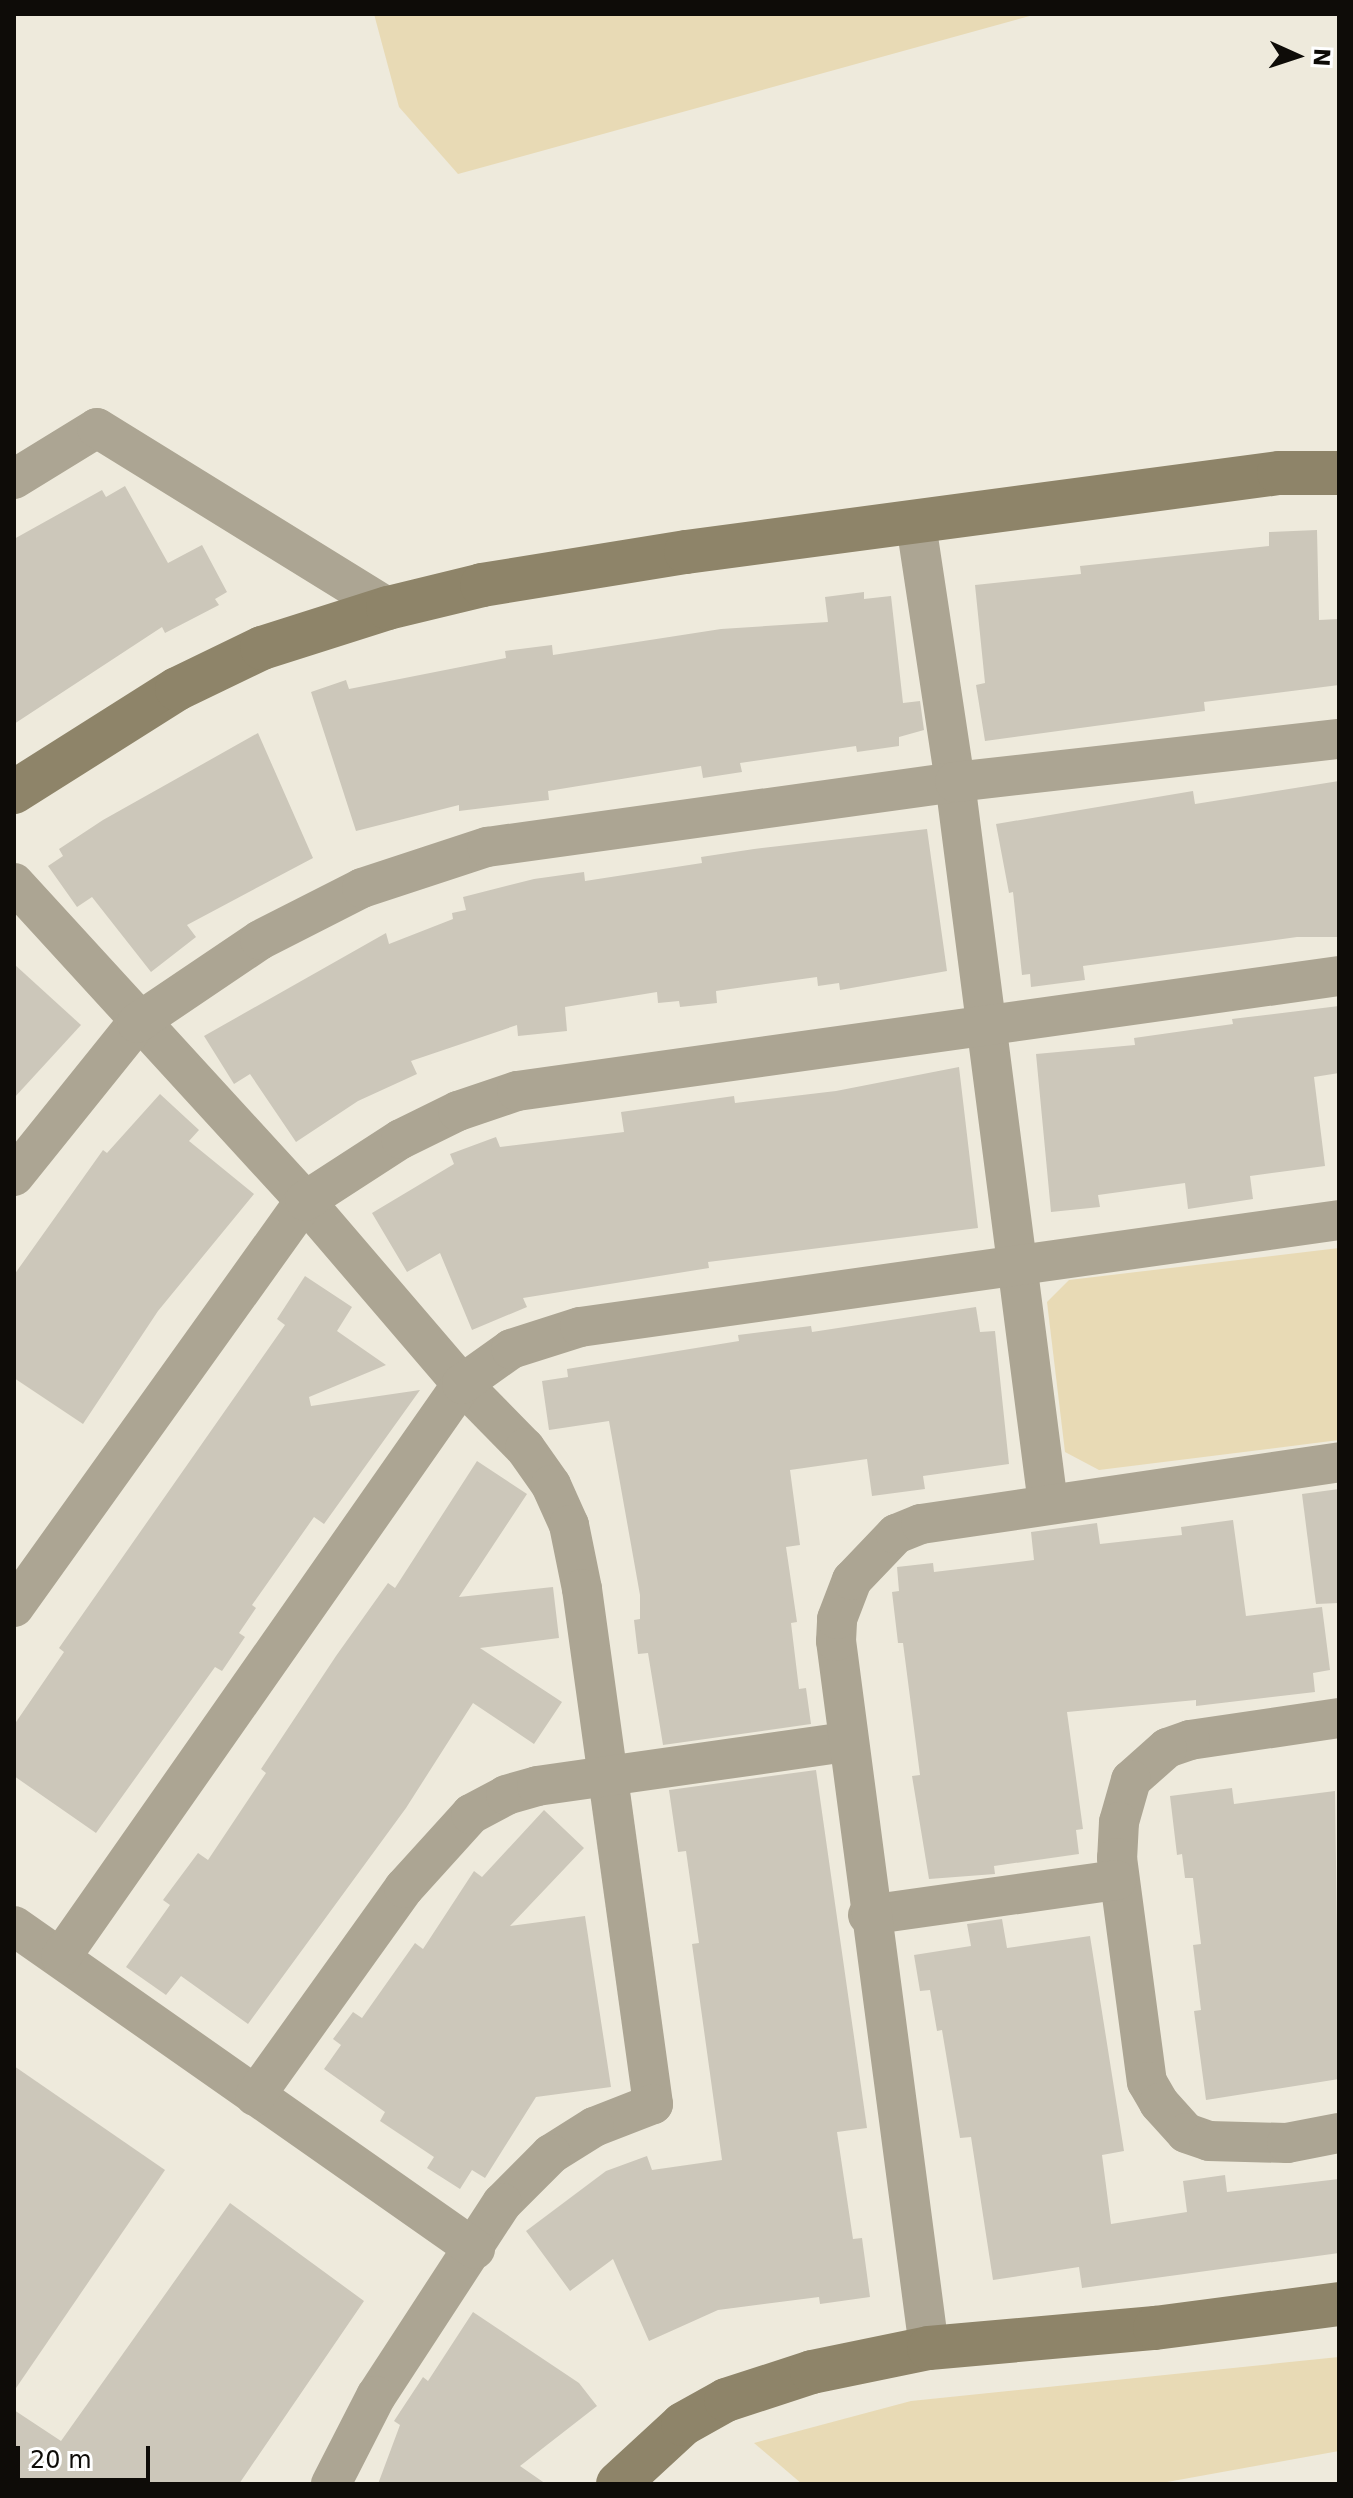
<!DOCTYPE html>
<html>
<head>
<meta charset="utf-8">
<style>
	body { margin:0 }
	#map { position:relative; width:1353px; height:2498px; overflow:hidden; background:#eeeadc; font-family:"DejaVu Sans",sans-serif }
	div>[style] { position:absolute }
	.green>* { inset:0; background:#e8dab5 }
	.building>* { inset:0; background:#ccc7ba }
	.street>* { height:40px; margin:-20px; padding:0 20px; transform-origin:20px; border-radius:20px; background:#aca593 }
	.secondary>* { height:44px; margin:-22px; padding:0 22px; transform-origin:22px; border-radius:22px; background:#8e8469 }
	span { translate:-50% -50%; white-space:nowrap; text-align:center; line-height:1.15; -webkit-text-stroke:6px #fff; paint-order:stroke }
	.frame { position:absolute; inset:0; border:16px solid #0e0c08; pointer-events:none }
	.north { position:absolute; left:1257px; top:16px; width:80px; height:80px; -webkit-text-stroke:6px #fff; paint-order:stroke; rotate:93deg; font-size:22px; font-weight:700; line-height:32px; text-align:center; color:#0e0c08 }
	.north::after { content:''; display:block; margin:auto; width:28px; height:36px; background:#0e0c08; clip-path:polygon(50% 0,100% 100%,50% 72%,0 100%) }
	.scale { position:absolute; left:16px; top:2446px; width:134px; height:36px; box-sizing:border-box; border:4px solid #0e0c08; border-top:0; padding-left:10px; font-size:24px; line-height:28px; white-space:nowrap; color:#0e0c08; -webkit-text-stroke:6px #fff; paint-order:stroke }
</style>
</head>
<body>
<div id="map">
	<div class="green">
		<i style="clip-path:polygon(374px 14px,1037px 14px,458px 174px,399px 107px)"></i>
		<i style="clip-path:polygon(1339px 1248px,1339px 1440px,1099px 1470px,1065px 1452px,1047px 1302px,1069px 1280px)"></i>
		<i style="clip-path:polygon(1339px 2357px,1339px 2451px,1156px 2484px,802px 2484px,754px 2443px,911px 2401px)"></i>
	</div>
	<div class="building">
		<i style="clip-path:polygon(125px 486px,168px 563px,202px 545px,227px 592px,215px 599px,219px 605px,165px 633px,162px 627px,14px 724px,14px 539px,102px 490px,106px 497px)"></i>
		<i style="clip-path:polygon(1317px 530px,1319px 620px,1339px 619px,1339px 685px,1204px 702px,1205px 711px,985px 741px,976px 685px,985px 683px,975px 585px,1081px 574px,1080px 566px,1269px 546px,1269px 532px)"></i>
		<i style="clip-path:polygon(864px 592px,864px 599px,891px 596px,903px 703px,920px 701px,924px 730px,899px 737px,899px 746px,857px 752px,856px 746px,740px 763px,742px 772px,703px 778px,701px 766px,548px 791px,549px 800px,459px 811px,459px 805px,356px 831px,311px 692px,346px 680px,349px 689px,506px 658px,505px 651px,552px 645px,553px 655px,721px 629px,828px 622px,825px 597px)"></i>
		<i style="clip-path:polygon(258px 733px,313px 858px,187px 925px,196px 937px,151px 972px,92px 897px,77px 907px,48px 866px,63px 856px,59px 849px,103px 820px)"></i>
		<i style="clip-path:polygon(1339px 781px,1339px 937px,1297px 937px,1083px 966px,1085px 980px,1031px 987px,1030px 974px,1022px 975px,1013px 892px,1009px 893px,996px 824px,1193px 791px,1195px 804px)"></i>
		<i style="clip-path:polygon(927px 829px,947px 971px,840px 990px,839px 983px,818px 986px,817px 977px,716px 991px,717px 1003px,680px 1007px,679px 1001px,658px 1003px,657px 992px,565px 1007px,567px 1031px,518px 1036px,517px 1025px,411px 1061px,417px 1074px,358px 1101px,296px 1142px,250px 1074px,234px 1084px,204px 1036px,386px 933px,389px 944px,453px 919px,452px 913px,466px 910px,463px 897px,534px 879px,584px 872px,585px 881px,702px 863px,701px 857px,754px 849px)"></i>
		<i style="clip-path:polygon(14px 964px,81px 1025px,14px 1098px)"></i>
		<i style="clip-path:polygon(1339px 1006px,1339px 1073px,1314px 1077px,1325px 1166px,1250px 1176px,1253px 1199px,1188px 1209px,1185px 1183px,1098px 1195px,1100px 1207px,1051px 1212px,1036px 1054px,1135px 1045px,1134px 1038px,1233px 1024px,1232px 1019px)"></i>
		<i style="clip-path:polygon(959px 1067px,978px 1228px,708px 1262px,709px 1268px,523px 1298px,527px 1307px,472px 1330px,440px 1253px,407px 1272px,372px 1213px,454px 1164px,450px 1154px,496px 1137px,500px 1147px,624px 1132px,621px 1112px,734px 1096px,735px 1103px,836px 1091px)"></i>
		<i style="clip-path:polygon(160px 1094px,199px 1130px,189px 1141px,254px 1194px,158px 1311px,83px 1424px,14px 1378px,14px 1275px,103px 1150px,107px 1153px)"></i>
		<i style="clip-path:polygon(305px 1276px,352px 1307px,337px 1331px,386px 1365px,309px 1397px,311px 1406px,420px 1390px,324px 1524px,314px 1517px,252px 1605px,256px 1608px,239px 1633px,245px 1637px,222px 1671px,215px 1667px,96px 1833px,14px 1776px,14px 1725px,64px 1652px,59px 1648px,285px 1325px,277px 1319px)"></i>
		<i style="clip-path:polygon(976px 1307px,980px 1332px,995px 1331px,1009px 1464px,923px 1476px,925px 1489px,872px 1496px,867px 1459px,790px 1470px,800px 1545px,786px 1547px,797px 1622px,791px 1623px,799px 1689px,806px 1688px,811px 1724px,663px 1745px,648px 1653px,638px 1654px,634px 1620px,640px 1619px,640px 1595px,609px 1421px,549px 1430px,542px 1381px,568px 1377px,567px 1369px,739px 1341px,738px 1335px,811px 1326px,812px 1332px)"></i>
		<i style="clip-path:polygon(477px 1461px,527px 1494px,459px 1597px,553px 1587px,559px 1638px,480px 1648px,562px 1702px,534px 1744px,473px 1703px,406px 1808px,248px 2024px,181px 1976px,166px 1995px,126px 1967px,170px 1905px,163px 1900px,198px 1853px,208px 1860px,266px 1773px,261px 1769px,336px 1656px,388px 1583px,395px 1588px)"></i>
		<i style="clip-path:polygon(1339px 1489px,1339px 1603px,1316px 1604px,1302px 1494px)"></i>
		<i style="clip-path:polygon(1233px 1520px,1246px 1616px,1322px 1607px,1330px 1670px,1313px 1673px,1315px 1692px,1196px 1706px,1196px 1700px,1067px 1712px,1083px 1829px,1076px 1830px,1079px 1854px,994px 1866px,995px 1874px,929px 1879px,912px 1776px,920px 1775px,903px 1643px,898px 1643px,892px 1592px,899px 1591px,897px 1567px,933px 1563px,934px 1572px,1034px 1560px,1031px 1532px,1097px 1523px,1100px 1544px,1182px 1535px,1181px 1527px)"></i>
		<i style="clip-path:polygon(816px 1770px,867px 2128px,837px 2132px,853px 2239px,862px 2238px,870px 2297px,820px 2304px,819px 2297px,718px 2310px,649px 2341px,613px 2259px,570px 2291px,526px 2231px,606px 2171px,647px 2156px,652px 2170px,722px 2160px,692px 1944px,699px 1943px,686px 1851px,678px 1852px,669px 1790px)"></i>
		<i style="clip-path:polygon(1232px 1788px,1234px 1804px,1335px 1791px,1339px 2079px,1206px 2100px,1194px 2011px,1201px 2010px,1193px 1945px,1201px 1944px,1193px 1878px,1185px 1878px,1182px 1854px,1177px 1855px,1170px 1796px)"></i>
		<i style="clip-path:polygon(544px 1810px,584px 1848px,510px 1926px,585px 1916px,611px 2087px,536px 2097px,485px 2178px,472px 2170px,460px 2189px,427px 2168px,434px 2157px,380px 2121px,385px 2112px,324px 2069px,341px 2045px,333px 2039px,353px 2012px,362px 2018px,415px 1943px,423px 1949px,474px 1871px,482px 1877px)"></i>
		<i style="clip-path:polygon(1002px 1919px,1007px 1948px,1090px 1936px,1124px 2151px,1102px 2155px,1111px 2224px,1187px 2212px,1183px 2181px,1225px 2175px,1227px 2192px,1339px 2179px,1339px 2253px,1082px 2288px,1079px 2267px,993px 2280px,971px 2137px,960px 2138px,942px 2030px,937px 2031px,930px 1990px,920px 1991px,914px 1955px,971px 1946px,967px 1924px)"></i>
		<i style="clip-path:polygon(14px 2066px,165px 2170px,14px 2391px)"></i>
		<i style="clip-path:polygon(230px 2203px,364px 2301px,239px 2484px,14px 2484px,14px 2410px,61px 2441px)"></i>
		<i style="clip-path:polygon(473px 2312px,579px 2383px,597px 2406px,520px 2466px,546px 2484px,378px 2484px,400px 2425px,394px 2421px,423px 2377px,428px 2381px)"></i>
	</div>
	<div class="street">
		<i style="left:14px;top:479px;width:97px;rotate:-31.6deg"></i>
		<i style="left:97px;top:428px;width:342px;rotate:31.7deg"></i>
		<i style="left:916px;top:524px;width:261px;rotate:81.4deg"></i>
		<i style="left:955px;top:782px;width:728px;rotate:82.66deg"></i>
		<i style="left:14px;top:883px;width:431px;rotate:47.5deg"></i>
		<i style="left:305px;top:1201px;width:241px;rotate:49.4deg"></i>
		<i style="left:462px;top:1384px;width:90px;rotate:45.5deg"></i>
		<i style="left:525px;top:1448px;width:45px;rotate:54.9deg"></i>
		<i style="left:551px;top:1485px;width:44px;rotate:65.8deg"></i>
		<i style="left:569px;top:1525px;width:65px;rotate:78.5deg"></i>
		<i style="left:582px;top:1589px;width:520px;rotate:82.15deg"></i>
		<i style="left:653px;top:2104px;width:63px;rotate:158.7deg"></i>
		<i style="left:594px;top:2127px;width:51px;rotate:147.9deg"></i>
		<i style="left:551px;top:2154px;width:69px;rotate:135deg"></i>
		<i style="left:502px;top:2203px;width:230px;rotate:123.1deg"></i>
		<i style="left:376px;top:2396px;width:99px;rotate:117.1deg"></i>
		<i style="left:14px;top:1176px;width:196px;rotate:-51.2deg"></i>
		<i style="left:137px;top:1023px;width:148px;rotate:-34deg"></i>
		<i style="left:260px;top:940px;width:114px;rotate:-27deg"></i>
		<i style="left:362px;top:888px;width:132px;rotate:-18.2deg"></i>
		<i style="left:487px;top:847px;width:472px;rotate:-7.9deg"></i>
		<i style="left:955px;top:782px;width:386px;rotate:-6.4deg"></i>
		<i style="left:14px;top:1607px;width:500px;rotate:-54.4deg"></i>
		<i style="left:305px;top:1201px;width:114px;rotate:-32.9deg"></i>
		<i style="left:401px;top:1139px;width:64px;rotate:-26.2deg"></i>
		<i style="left:458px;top:1111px;width:62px;rotate:-18.7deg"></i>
		<i style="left:517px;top:1091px;width:830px;rotate:-7.96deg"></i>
		<i style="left:1339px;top:1718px;width:151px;rotate:171.6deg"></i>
		<i style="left:1190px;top:1740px;width:24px;rotate:161deg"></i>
		<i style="left:1167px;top:1748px;width:48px;rotate:138.4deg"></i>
		<i style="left:1131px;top:1780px;width:44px;rotate:105.9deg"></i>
		<i style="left:1119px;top:1822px;width:36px;rotate:93deg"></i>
		<i style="left:1117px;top:1858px;width:226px;rotate:82.4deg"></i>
		<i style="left:1147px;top:2082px;width:24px;rotate:60deg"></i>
		<i style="left:1159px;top:2103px;width:40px;rotate:48deg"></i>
		<i style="left:1186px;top:2133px;width:24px;rotate:19deg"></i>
		<i style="left:1209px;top:2141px;width:78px;rotate:1.5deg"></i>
		<i style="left:1287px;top:2143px;width:53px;rotate:-10.9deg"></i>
		<i style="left:868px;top:1915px;width:251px;rotate:-8deg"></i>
		<i style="left:14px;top:1926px;width:563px;rotate:35.02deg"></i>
		<i style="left:61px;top:1957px;width:699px;rotate:-55.01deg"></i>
		<i style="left:462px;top:1384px;width:60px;rotate:-35.5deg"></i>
		<i style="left:511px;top:1349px;width:72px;rotate:-17.7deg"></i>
		<i style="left:580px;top:1327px;width:767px;rotate:-8.02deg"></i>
		<i style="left:255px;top:2096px;width:256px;rotate:-54.4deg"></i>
		<i style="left:404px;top:1888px;width:100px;rotate:-47.8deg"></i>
		<i style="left:471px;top:1814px;width:40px;rotate:-28deg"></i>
		<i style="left:506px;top:1795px;width:32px;rotate:-16deg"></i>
		<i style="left:537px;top:1786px;width:312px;rotate:-8.1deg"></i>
		<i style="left:929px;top:2348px;width:713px;rotate:-97.49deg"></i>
		<i style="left:836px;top:1641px;width:22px;rotate:-87deg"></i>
		<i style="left:837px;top:1619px;width:42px;rotate:-69deg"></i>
		<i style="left:852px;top:1580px;width:64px;rotate:-46.3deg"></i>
		<i style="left:896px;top:1534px;width:27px;rotate:-22deg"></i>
		<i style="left:921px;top:1524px;width:423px;rotate:-8.4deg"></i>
	</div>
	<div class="secondary">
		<i style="left:14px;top:792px;width:193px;rotate:-32.3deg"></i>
		<i style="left:177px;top:689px;width:94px;rotate:-25.8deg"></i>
		<i style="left:262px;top:648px;width:132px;rotate:-17.6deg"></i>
		<i style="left:388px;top:608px;width:97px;rotate:-13.7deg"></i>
		<i style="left:482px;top:585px;width:207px;rotate:-9.2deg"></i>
		<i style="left:686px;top:552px;width:598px;rotate:-7.59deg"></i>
		<i style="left:1279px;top:473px;width:60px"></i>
		<i style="left:618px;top:2484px;width:88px;rotate:-42.7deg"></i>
		<i style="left:683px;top:2424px;width:49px;rotate:-29.2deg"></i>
		<i style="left:726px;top:2400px;width:90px;rotate:-18deg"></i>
		<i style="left:812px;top:2372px;width:119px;rotate:-11.6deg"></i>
		<i style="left:929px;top:2348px;width:227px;rotate:-5.1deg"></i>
		<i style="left:1155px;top:2328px;width:186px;rotate:-7.4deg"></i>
	</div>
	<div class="frame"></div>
	<div class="north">N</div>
	<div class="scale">20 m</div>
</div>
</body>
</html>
